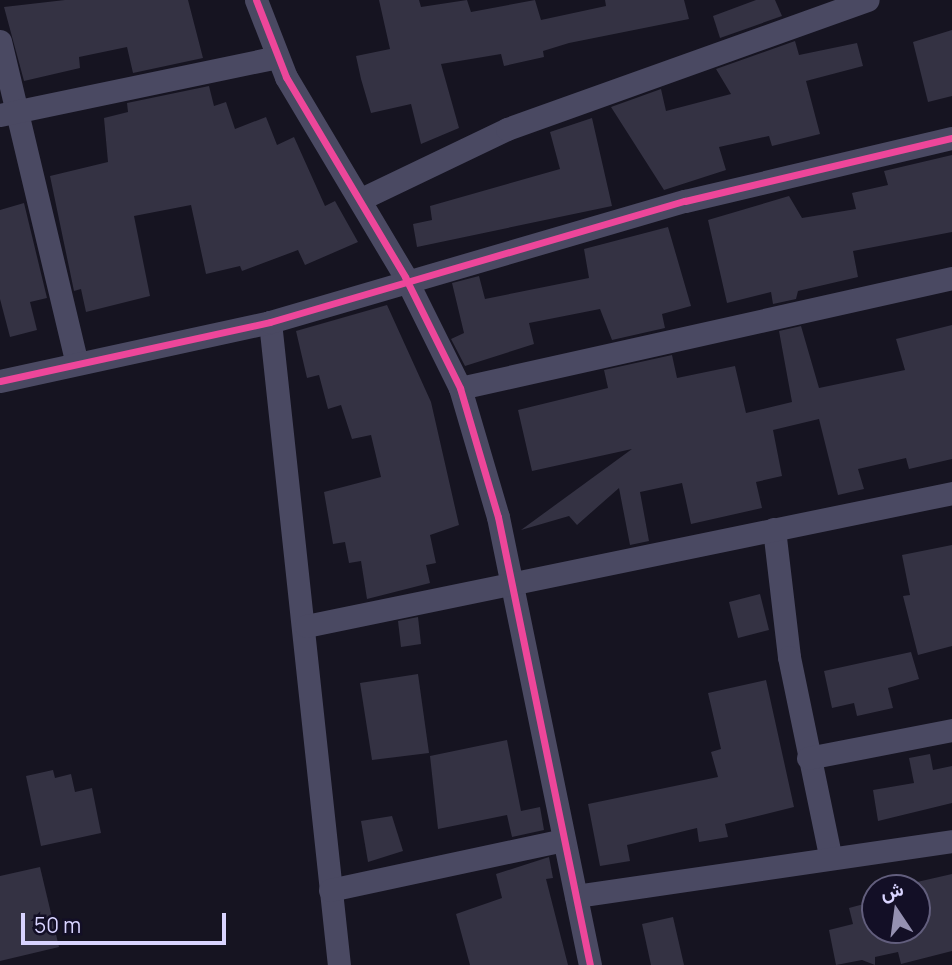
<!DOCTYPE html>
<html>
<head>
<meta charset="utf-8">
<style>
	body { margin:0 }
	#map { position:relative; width:952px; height:965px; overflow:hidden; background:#161421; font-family:Manrope,Vazirmatn,sans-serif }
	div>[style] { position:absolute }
	.building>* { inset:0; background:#343243 }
	.street>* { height:23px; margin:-11.5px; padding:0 11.5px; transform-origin:11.5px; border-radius:11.5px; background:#4a4962 }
	.cycleway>* { height:7px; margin:-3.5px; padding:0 3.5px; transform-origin:3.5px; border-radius:3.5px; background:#ed469a }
	span { translate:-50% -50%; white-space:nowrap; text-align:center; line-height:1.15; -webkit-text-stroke:5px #130f26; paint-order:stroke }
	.north { position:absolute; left:861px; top:874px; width:70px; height:70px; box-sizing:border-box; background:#130f26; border:2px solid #625e7d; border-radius:50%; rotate:347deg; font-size:19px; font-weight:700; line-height:28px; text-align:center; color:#d9d4ff }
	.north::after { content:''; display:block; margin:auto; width:24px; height:32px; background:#9591b1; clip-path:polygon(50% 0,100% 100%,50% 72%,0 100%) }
	.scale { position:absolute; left:21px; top:913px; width:205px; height:32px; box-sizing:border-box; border:4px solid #d9d4ff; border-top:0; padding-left:9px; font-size:21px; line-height:24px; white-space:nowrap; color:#d9d4ff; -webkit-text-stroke:5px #130f26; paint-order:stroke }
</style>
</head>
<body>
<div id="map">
	<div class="building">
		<i style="clip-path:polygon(65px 0,188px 0,203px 58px,133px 73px,127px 47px,79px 57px,80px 68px,24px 81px,4px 7px)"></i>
		<i style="clip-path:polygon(379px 0,419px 0,421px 7px,467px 0,471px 12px,535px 0,541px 20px,606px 6px,605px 0,684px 0,689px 19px,569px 43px,543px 51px,544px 57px,504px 66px,501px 54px,441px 64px,459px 128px,421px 144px,411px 104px,371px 113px,361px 79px,356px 56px,390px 49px)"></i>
		<i style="clip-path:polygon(756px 0,775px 0,782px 16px,720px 38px,713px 16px)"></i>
		<i style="clip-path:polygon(952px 30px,952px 96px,928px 102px,913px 42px)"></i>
		<i style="clip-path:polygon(795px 41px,799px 55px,857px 43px,863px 66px,806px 81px,820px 134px,772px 146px,769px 136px,719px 147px,726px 170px,664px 190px,611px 107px,661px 89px,666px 111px,731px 94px,716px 69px)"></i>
		<i style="clip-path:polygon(209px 86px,214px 106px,226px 102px,235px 129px,266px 117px,277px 145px,294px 137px,325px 206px,335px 201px,358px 242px,305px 265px,298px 250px,242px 271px,240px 266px,206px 274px,191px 205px,134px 216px,150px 296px,86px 312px,81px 289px,74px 291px,50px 176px,108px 162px,104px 118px,128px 112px,127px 103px)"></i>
		<i style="clip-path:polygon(592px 118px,612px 206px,417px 247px,413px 224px,432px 220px,430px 206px,560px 169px,550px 132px)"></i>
		<i style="clip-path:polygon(952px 155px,952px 232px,853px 251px,858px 277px,798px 291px,796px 299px,773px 304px,771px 292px,727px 303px,708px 220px,789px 196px,802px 218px,856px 209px,852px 193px,888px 185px,884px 171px)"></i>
		<i style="clip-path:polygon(24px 203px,47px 298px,30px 302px,37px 330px,10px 337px,0 299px,0 210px)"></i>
		<i style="clip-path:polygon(668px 227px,691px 306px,662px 314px,665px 328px,612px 340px,600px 309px,529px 323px,534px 344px,465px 366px,451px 339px,464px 333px,452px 283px,479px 276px,485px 299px,589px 278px,584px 249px)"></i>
		<i style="clip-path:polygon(387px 305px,431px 402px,459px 525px,430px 535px,436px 563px,426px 565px,430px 583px,367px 599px,361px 561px,349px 563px,345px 542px,333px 544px,324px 492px,381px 477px,371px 435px,352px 439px,341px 405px,328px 409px,319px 375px,307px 378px,296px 331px)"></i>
		<i style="clip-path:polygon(952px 325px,952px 459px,909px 469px,906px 458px,858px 469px,864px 489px,838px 495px,819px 419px,773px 430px,782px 476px,756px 482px,762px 508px,691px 524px,682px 483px,640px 492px,649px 541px,630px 545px,619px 488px,577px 525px,569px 516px,521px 530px,632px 449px,532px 471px,518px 410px,608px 388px,604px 370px,672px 355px,677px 378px,735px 366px,746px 413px,792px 402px,779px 331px,801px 326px,819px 388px,905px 370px,896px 339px)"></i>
		<i style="clip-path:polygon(952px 545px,952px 646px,918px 655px,903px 596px,910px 595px,902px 555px)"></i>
		<i style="clip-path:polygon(760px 594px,769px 630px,738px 638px,729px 602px)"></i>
		<i style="clip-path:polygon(418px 617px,421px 644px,401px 647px,398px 621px)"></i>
		<i style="clip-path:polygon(911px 652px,919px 679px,888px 688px,893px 708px,857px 716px,854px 703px,832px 708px,824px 671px)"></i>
		<i style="clip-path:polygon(418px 674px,429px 753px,372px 760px,360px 683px)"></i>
		<i style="clip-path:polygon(766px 680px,794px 807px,725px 824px,728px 837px,699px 842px,697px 828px,627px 845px,630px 861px,600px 866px,588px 804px,718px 777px,711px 752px,721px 749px,708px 693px)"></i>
		<i style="clip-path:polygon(507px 740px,521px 811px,540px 807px,544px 830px,512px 837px,507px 815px,438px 829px,430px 756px)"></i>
		<i style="clip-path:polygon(930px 754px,933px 770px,952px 766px,952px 803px,878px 821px,873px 790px,914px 783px,909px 758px)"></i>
		<i style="clip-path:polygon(53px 770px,55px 778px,71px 774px,75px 792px,92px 788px,101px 833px,41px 846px,26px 776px)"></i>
		<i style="clip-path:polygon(392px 816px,403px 851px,368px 862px,361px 821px)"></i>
		<i style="clip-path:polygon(549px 857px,553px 878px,546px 879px,568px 965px,470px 965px,456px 914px,502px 898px,496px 874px)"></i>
		<i style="clip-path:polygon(40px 867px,59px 947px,0 961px,0 876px)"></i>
		<i style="clip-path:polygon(952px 874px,952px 951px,901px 964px,898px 952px,875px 957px,875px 965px,862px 960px,836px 965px,829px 930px,853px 924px,849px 908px,875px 901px,875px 930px,917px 930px,917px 882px)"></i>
		<i style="clip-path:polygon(673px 917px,684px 965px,651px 965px,642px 924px)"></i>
	</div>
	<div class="street">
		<i style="left:256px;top:0;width:83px;rotate:68.7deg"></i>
		<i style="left:286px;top:77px;width:233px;rotate:59.2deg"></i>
		<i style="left:405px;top:277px;width:124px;rotate:63.6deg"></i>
		<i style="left:460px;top:388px;width:134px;rotate:73.6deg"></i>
		<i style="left:498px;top:517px;width:457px;rotate:78.4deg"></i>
		<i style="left:0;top:41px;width:331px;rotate:76.6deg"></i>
		<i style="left:0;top:115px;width:283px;rotate:-11.8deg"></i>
		<i style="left:361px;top:199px;width:162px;rotate:-25.6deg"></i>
		<i style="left:507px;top:129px;width:383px;rotate:-19.7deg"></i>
		<i style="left:270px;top:322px;width:647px;rotate:83.88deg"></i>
		<i style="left:0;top:381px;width:276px;rotate:-12.3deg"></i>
		<i style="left:270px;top:322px;width:432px;rotate:-16.3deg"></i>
		<i style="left:685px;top:201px;width:274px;rotate:-13.3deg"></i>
		<i style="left:460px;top:388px;width:504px;rotate:-12.6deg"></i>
		<i style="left:774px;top:529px;width:129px;rotate:83.3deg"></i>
		<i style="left:789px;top:657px;width:202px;rotate:78.3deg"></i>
		<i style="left:306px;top:626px;width:660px;rotate:-11.63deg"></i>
		<i style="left:808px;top:758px;width:147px;rotate:-11deg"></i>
		<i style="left:330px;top:890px;width:239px;rotate:-12.1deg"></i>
		<i style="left:576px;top:896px;width:380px;rotate:-8.3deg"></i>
	</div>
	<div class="cycleway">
		<i style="left:256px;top:0;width:83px;rotate:68.7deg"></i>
		<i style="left:286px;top:77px;width:233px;rotate:59.2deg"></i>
		<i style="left:405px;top:277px;width:124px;rotate:63.6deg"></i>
		<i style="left:460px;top:388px;width:134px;rotate:73.6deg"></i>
		<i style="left:498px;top:517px;width:457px;rotate:78.4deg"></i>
		<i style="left:0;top:381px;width:276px;rotate:-12.3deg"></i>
		<i style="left:270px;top:322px;width:432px;rotate:-16.3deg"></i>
		<i style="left:685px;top:201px;width:274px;rotate:-13.3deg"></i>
	</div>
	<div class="north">ش</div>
	<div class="scale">50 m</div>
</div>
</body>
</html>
